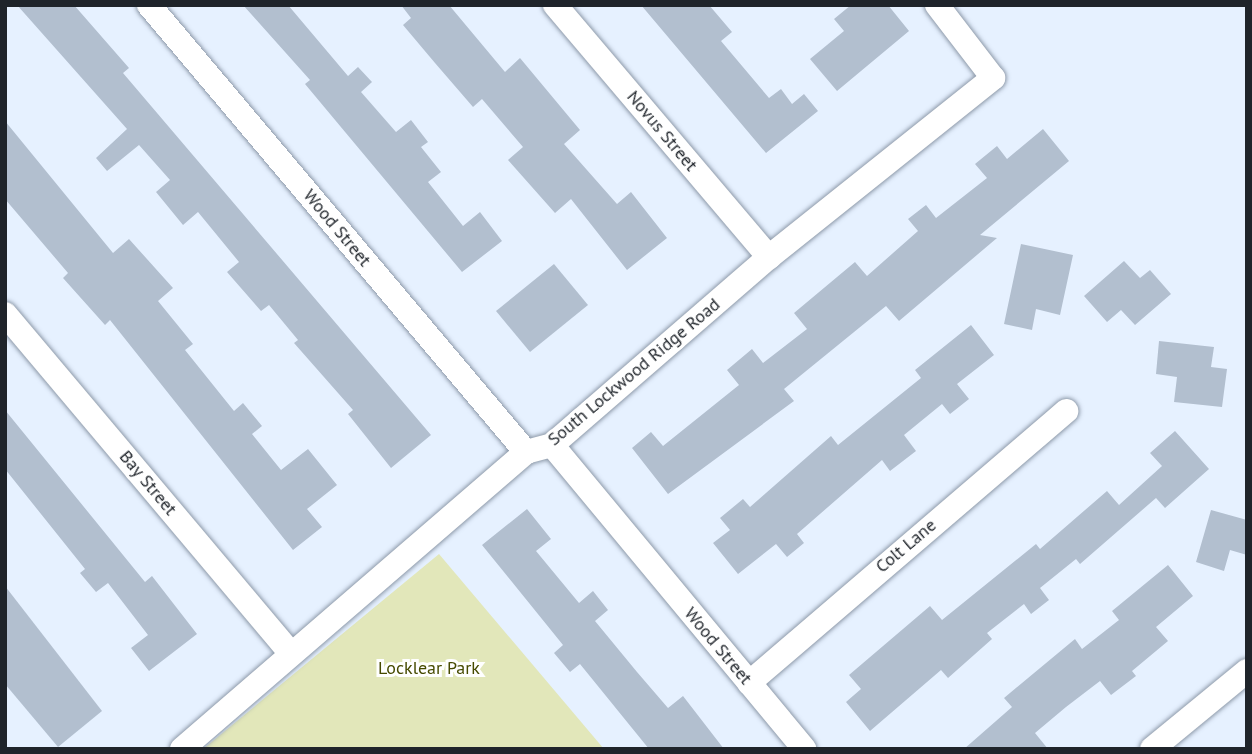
<!DOCTYPE html>
<html>
<head>
<meta charset="utf-8">
<style>
	body { margin:0 }
	#map { position:relative; width:1252px; height:754px; overflow:hidden; background:#e6f1ff; font-family:"PT Sans",sans-serif }
	div>[style] { position:absolute }
	.green>* { inset:0; background:#e2e7ba }
	.building>* { inset:0; background:#b2bfcf }
	.roads { filter:drop-shadow(0 0 2px #8e9aaa) drop-shadow(0 0 2px #8e9aaa) }
	.minor>* { height:24px; margin:-12px; padding:0 12px; transform-origin:12px; border-radius:12px; background:#fff }
	span { translate:-50% -50%; white-space:nowrap; text-align:center; line-height:1.15; -webkit-text-stroke:6px #fff; paint-order:stroke }
	.street-label { font-size:18px; color:#1f242a }
	.park-label { font-size:18px; color:#464a00 }
	.frame { position:absolute; inset:0; border:7px solid #1f242a; pointer-events:none }
</style>
</head>
<body>
<div id="map">
	<div class="green">
		<i style="clip-path:polygon(439px 554px,604px 749px,203px 749px)"></i>
	</div>
	<div class="building">
		<i style="clip-path:polygon(17px 5px,74px 5px,129px 68px,123px 73px,431px 435px,391px 468px,348px 414px,353px 410px,294px 343px,298px 340px,269px 305px,261px 311px,227px 272px,239px 262px,198px 212px,183px 225px,156px 192px,170px 180px,139px 145px,107px 171px,96px 158px,127px 129px)"></i>
		<i style="clip-path:polygon(243px 5px,288px 5px,348px 76px,358px 67px,372px 82px,361px 92px,396px 132px,411px 120px,428px 142px,421px 147px,441px 172px,428px 182px,463px 226px,480px 212px,502px 241px,462px 272px,305px 84px,310px 80px)"></i>
		<i style="clip-path:polygon(401px 5px,449px 5px,505px 72px,520px 58px,580px 130px,564px 144px,617px 204px,631px 192px,667px 238px,627px 270px,571px 199px,555px 213px,508px 160px,523px 147px,482px 99px,473px 107px,435px 63px,403px 25px,411px 18px)"></i>
		<i style="clip-path:polygon(641px 5px,709px 5px,732px 32px,721px 41px,769px 98px,781px 89px,792px 104px,804px 94px,818px 111px,766px 153px)"></i>
		<i style="clip-path:polygon(851px 5px,888px 5px,909px 31px,837px 91px,810px 59px,844px 31px,834px 19px)"></i>
		<i style="clip-path:polygon(5px 121px,113px 253px,129px 239px,173px 288px,158px 301px,193px 344px,185px 350px,234px 411px,243px 403px,262px 426px,252px 434px,281px 470px,308px 449px,337px 485px,307px 509px,322px 527px,293px 550px,110px 320px,105px 325px,63px 278px,68px 273px,5px 199px)"></i>
		<i style="clip-path:polygon(1043px 129px,1069px 161px,980px 235px,997px 238px,899px 321px,886px 306px,784px 389px,794px 401px,668px 494px,632px 448px,651px 432px,663px 446px,739px 385px,727px 370px,752px 349px,763px 363px,807px 329px,794px 313px,855px 262px,867px 276px,918px 231px,908px 219px,926px 205px,936px 218px,987px 178px,975px 164px,997px 146px,1007px 159px)"></i>
		<i style="clip-path:polygon(1021px 244px,1073px 255px,1060px 315px,1036px 309px,1032px 330px,1004px 324px)"></i>
		<i style="clip-path:polygon(1124px 261px,1140px 278px,1150px 270px,1171px 294px,1135px 325px,1121px 310px,1107px 322px,1084px 296px)"></i>
		<i style="clip-path:polygon(554px 264px,588px 305px,530px 352px,496px 311px)"></i>
		<i style="clip-path:polygon(971px 325px,994px 355px,957px 384px,969px 399px,950px 414px,942px 404px,904px 435px,916px 451px,890px 471px,882px 460px,797px 534px,804px 543px,787px 557px,776px 544px,738px 574px,713px 543px,730px 530px,720px 518px,743px 499px,750px 507px,831px 436px,838px 445px,921px 378px,915px 370px)"></i>
		<i style="clip-path:polygon(1159px 341px,1214px 347px,1211px 367px,1227px 369px,1222px 407px,1174px 402px,1177px 377px,1156px 374px)"></i>
		<i style="clip-path:polygon(5px 410px,145px 582px,152px 576px,197px 634px,149px 671px,131px 648px,148px 635px,108px 583px,96px 592px,80px 573px,85px 569px,5px 469px)"></i>
		<i style="clip-path:polygon(1175px 431px,1209px 469px,1165px 508px,1156px 498px,1080px 564px,1076px 559px,1040px 588px,1049px 600px,1031px 614px,1024px 604px,987px 633px,992px 639px,948px 678px,941px 670px,870px 731px,846px 702px,861px 689px,849px 675px,930px 606px,942px 620px,1036px 544px,1040px 549px,1107px 491px,1119px 505px,1162px 466px,1150px 453px)"></i>
		<i style="clip-path:polygon(527px 509px,551px 539px,536px 551px,579px 603px,593px 591px,608px 610px,595px 621px,637px 672px,668px 708px,683px 696px,724px 749px,649px 749px,580px 664px,570px 672px,554px 653px,563px 645px,482px 545px)"></i>
		<i style="clip-path:polygon(1211px 510px,1247px 520px,1247px 555px,1230px 550px,1224px 571px,1196px 562px)"></i>
		<i style="clip-path:polygon(1168px 565px,1193px 596px,1156px 627px,1168px 641px,1132px 671px,1136px 676px,1111px 695px,1100px 681px,1066px 707px,1035px 733px,1048px 749px,964px 749px,1012px 707px,1004px 698px,1075px 639px,1082px 649px,1119px 620px,1112px 611px)"></i>
		<i style="clip-path:polygon(5px 586px,102px 711px,58px 747px,5px 684px)"></i>
	</div>
	<div class="roads">
		<div class="minor">
			<i style="left:149px;top:5px;width:585px;rotate:49.86deg"></i>
			<i style="left:555px;top:5px;width:331px;rotate:49.7deg"></i>
			<i style="left:5px;top:314px;width:442px;rotate:49.9deg"></i>
			<i style="left:552px;top:445px;width:395px;rotate:50.3deg"></i>
			<i style="left:749px;top:683px;width:418px;rotate:-40.6deg"></i>
			<i style="left:182px;top:749px;width:454px;rotate:-40.8deg"></i>
			<i style="left:526px;top:452px;width:27px;rotate:-15deg"></i>
			<i style="left:552px;top:445px;width:287px;rotate:-40.9deg"></i>
			<i style="left:769px;top:257px;width:287px;rotate:-38.6deg"></i>
			<i style="left:993px;top:78px;width:92px;rotate:-127.5deg"></i>
			<i style="left:1152px;top:749px;width:123px;rotate:-39.4deg"></i>
		</div>
	</div>
	<div class="street-label">
		<span style="left:662px;top:131px;rotate:50deg">Novus Street</span>
		<span style="left:337px;top:228px;rotate:50deg">Wood Street</span>
		<span style="left:634px;top:372px;rotate:-40deg">South Lockwood Ridge Road</span>
		<span style="left:148px;top:483px;rotate:50deg">Bay Street</span>
		<span style="left:906px;top:546px;rotate:-40deg">Colt Lane</span>
		<span style="left:718px;top:646px;rotate:50deg">Wood Street</span>
	</div>
	<div class="park-label">
		<span style="left:429px;top:668px">Locklear Park</span>
	</div>
	<div class="frame"></div>
</div>
</body>
</html>
